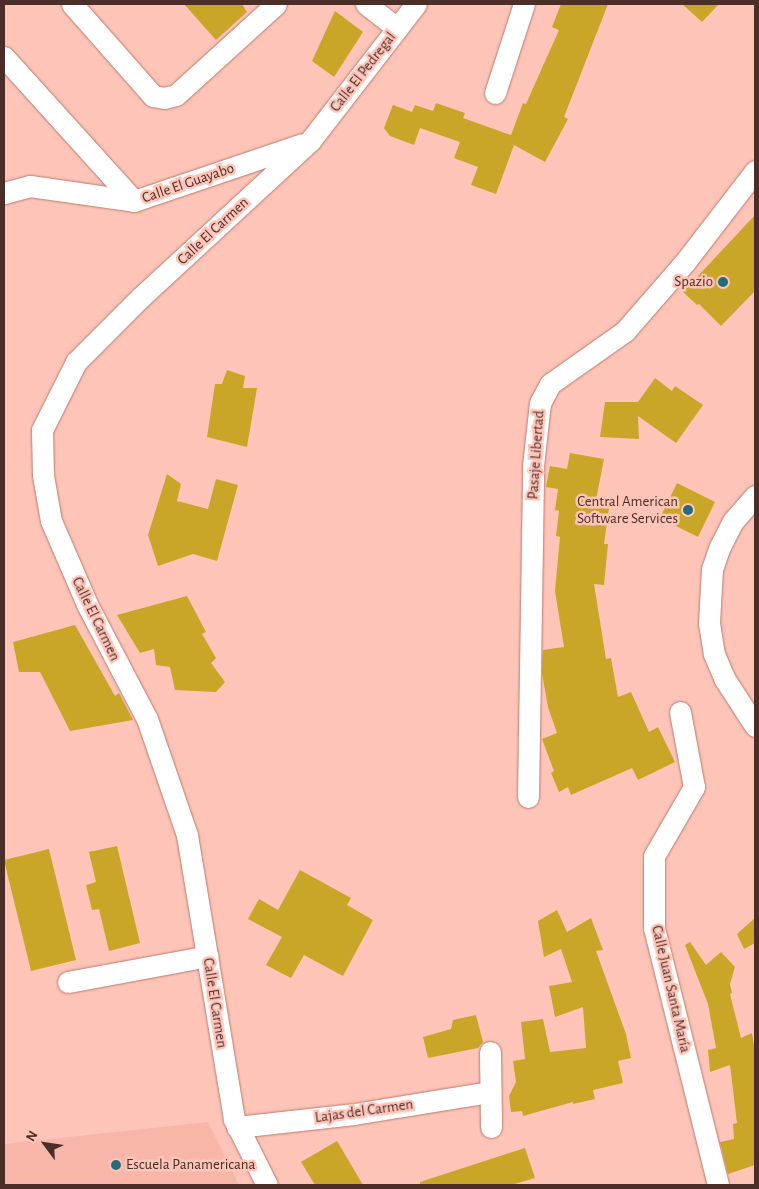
<!DOCTYPE html>
<html>
<head>
<meta charset="utf-8">
<style>
	body { margin:0 }
	#map { position:relative; width:759px; height:1189px; overflow:hidden; background:#ffc4b8; font-family:"Alegreya Sans",sans-serif }
	div>[style] { position:absolute }
	.built>* { inset:0; background:#f7b6a8 }
	.building>* { inset:0; background:#c9a627 }
	.roads { filter:drop-shadow(0 0 1px #bd7a6c) drop-shadow(0 0 1px #bd7a6c) }
	.street>* { height:21px; margin:-10.5px; padding:0 10.5px; transform-origin:10.5px; border-radius:10.5px; background:#fff }
	.dots>* { width:14px; height:14px; translate:-50% -50%; box-sizing:border-box; border:2px solid #ffc4b8; border-radius:50% }
	span { translate:-50% -50%; white-space:nowrap; text-align:center; line-height:1.15; -webkit-text-stroke:5px #ffc4b8; paint-order:stroke }
	.street-label { font-size:15px; color:#4b2e28 }
	.poi-label { font-size:15px; color:#4b2e28 }
	.right { translate:-100% -50%; text-align:right }
	.left { translate:0 -50%; text-align:left }
	.frame { position:absolute; inset:0; border:5px solid #4b2e28; pointer-events:none }
	.north { position:absolute; left:20px; top:1119px; width:50px; height:50px; -webkit-text-stroke:4px #ffc4b8; paint-order:stroke; rotate:301deg; font-size:14px; font-weight:700; line-height:20px; text-align:center; color:#4b2e28 }
	.north::after { content:''; display:block; margin:auto; width:18px; height:22px; background:#4b2e28; clip-path:polygon(50% 0,100% 100%,50% 72%,0 100%) }
</style>
</head>
<body>
<div id="map">
	<div class="built">
		<i style="clip-path:polygon(208px 1122px,239px 1185px,4px 1185px,4px 1144px)"></i>
	</div>
	<div class="building">
		<i style="clip-path:polygon(184px 4px,242px 4px,247px 12px,216px 40px)"></i>
		<i style="clip-path:polygon(561px 4px,608px 4px,564px 117px,568px 119px,545px 162px,514px 145px,496px 194px,471px 185px,478px 167px,454px 158px,460px 142px,420px 128px,414px 145px,390px 136px,384px 128px,393px 105px,412px 112px,415px 105px,433px 111px,436px 103px,465px 113px,463px 118px,511px 135px,523px 103px,526px 104px,559px 30px,552px 27px)"></i>
		<i style="clip-path:polygon(682px 4px,719px 4px,702px 22px)"></i>
		<i style="clip-path:polygon(335px 11px,363px 32px,334px 77px,312px 61px)"></i>
		<i style="clip-path:polygon(755px 215px,755px 291px,721px 326px,699px 304px,697px 305px,683px 292px)"></i>
		<i style="clip-path:polygon(227px 370px,245px 376px,243px 388px,257px 388px,247px 447px,207px 437px,215px 384px,222px 384px)"></i>
		<i style="clip-path:polygon(655px 378px,672px 391px,675px 386px,703px 405px,676px 443px,638px 416px,639px 439px,600px 437px,605px 402px,638px 402px)"></i>
		<i style="clip-path:polygon(570px 453px,604px 459px,596px 500px,610px 501px,604px 544px,608px 544px,604px 585px,594px 584px,606px 659px,611px 658px,618px 697px,631px 692px,649px 732px,658px 727px,675px 762px,638px 780px,632px 768px,571px 795px,568px 787px,559px 792px,551px 773px,554px 771px,542px 739px,557px 733px,548px 707px,542px 673px,543px 650px,564px 647px,555px 591px,560px 537px,556px 536px,559px 511px,555px 510px,558px 489px,546px 487px,550px 466px,567px 469px)"></i>
		<i style="clip-path:polygon(167px 474px,181px 484px,177px 501px,208px 509px,216px 479px,238px 485px,217px 561px,193px 554px,158px 566px,148px 535px)"></i>
		<i style="clip-path:polygon(677px 483px,715px 502px,698px 537px,660px 518px)"></i>
		<i style="clip-path:polygon(187px 596px,206px 632px,202px 634px,216px 658px,211px 663px,225px 682px,216px 692px,175px 690px,170px 667px,156px 665px,154px 649px,140px 653px,117px 615px)"></i>
		<i style="clip-path:polygon(75px 625px,115px 696px,119px 693px,133px 720px,70px 731px,40px 672px,19px 672px,13px 642px)"></i>
		<i style="clip-path:polygon(117px 846px,140px 943px,109px 951px,99px 909px,92px 910px,86px 885px,96px 882px,89px 852px)"></i>
		<i style="clip-path:polygon(49px 849px,76px 960px,31px 971px,4px 860px)"></i>
		<i style="clip-path:polygon(300px 870px,351px 898px,347px 905px,373px 920px,343px 976px,304px 955px,291px 978px,266px 965px,282px 937px,248px 919px,259px 899px,278px 910px)"></i>
		<i style="clip-path:polygon(557px 910px,567px 932px,591px 918px,603px 950px,596px 951px,626px 1034px,631px 1058px,618px 1061px,623px 1083px,593px 1090px,595px 1099px,573px 1104px,573px 1102px,523px 1116px,522px 1111px,511px 1112px,509px 1096px,516px 1082px,513px 1061px,525px 1059px,521px 1022px,543px 1019px,550px 1052px,586px 1048px,583px 1007px,555px 1017px,549px 986px,572px 982px,561px 949px,544px 957px,538px 921px)"></i>
		<i style="clip-path:polygon(755px 918px,755px 943px,744px 949px,737px 934px)"></i>
		<i style="clip-path:polygon(690px 942px,706px 965px,721px 952px,735px 967px,730px 984px,732px 993px,730px 994px,741px 1038px,752px 1033px,755px 1052px,755px 1165px,728px 1174px,720px 1142px,734px 1139px,733px 1124px,737px 1123px,730px 1065px,710px 1072px,708px 1050px,716px 1048px,708px 1004px,685px 945px)"></i>
		<i style="clip-path:polygon(476px 1015px,483px 1042px,478px 1048px,428px 1058px,423px 1037px,451px 1029px,453px 1020px)"></i>
		<i style="clip-path:polygon(337px 1141px,363px 1185px,315px 1185px,301px 1162px)"></i>
		<i style="clip-path:polygon(525px 1148px,535px 1178px,511px 1185px,420px 1185px,420px 1182px)"></i>
	</div>
	<div class="roads">
		<div class="street">
			<i style="left:72px;top:4px;width:123px;rotate:48.6deg"></i>
			<i style="left:153px;top:96px;width:11px;rotate:10deg"></i>
			<i style="left:164px;top:98px;width:12px;rotate:-14deg"></i>
			<i style="left:176px;top:95px;width:135px;rotate:-42.3deg"></i>
			<i style="left:366px;top:4px;width:39px;rotate:38deg"></i>
			<i style="left:4px;top:57px;width:194px;rotate:47.9deg"></i>
			<i style="left:495px;top:93px;width:94px;rotate:-72deg"></i>
			<i style="left:4px;top:193px;width:27px;rotate:-15deg"></i>
			<i style="left:30px;top:186px;width:105px;rotate:8.2deg"></i>
			<i style="left:134px;top:201px;width:177px;rotate:-18.7deg"></i>
			<i style="left:755px;top:496px;width:33px;rotate:131deg"></i>
			<i style="left:733px;top:521px;width:28px;rotate:117deg"></i>
			<i style="left:720px;top:546px;width:24px;rotate:109deg"></i>
			<i style="left:712px;top:569px;width:54px;rotate:93.2deg"></i>
			<i style="left:709px;top:623px;width:31px;rotate:81deg"></i>
			<i style="left:714px;top:654px;width:26px;rotate:67deg"></i>
			<i style="left:724px;top:678px;width:57px;rotate:57.1deg"></i>
			<i style="left:680px;top:712px;width:76px;rotate:79.4deg"></i>
			<i style="left:694px;top:787px;width:80px;rotate:120.1deg"></i>
			<i style="left:654px;top:856px;width:72px;rotate:90deg"></i>
			<i style="left:654px;top:928px;width:265px;rotate:76deg"></i>
			<i style="left:528px;top:797px;width:331px;rotate:-89.1deg"></i>
			<i style="left:533px;top:466px;width:63px;rotate:-83.7deg"></i>
			<i style="left:540px;top:403px;width:21px;rotate:-62deg"></i>
			<i style="left:550px;top:384px;width:92px;rotate:-35.2deg"></i>
			<i style="left:625px;top:331px;width:91px;rotate:-49deg"></i>
			<i style="left:685px;top:262px;width:115px;rotate:-52.4deg"></i>
			<i style="left:68px;top:982px;width:142px;rotate:-10.5deg"></i>
			<i style="left:490px;top:1052px;width:75px;rotate:89.2deg"></i>
			<i style="left:237px;top:1127px;width:118px;rotate:-6.3deg"></i>
			<i style="left:354px;top:1114px;width:138px;rotate:-9.2deg"></i>
			<i style="left:267px;top:1185px;width:74px;rotate:-116.6deg"></i>
			<i style="left:234px;top:1119px;width:288px;rotate:-99.4deg"></i>
			<i style="left:187px;top:835px;width:123px;rotate:-109deg"></i>
			<i style="left:147px;top:719px;width:130px;rotate:-117.6deg"></i>
			<i style="left:87px;top:604px;width:90px;rotate:-113.4deg"></i>
			<i style="left:51px;top:521px;width:47px;rotate:-99.9deg"></i>
			<i style="left:43px;top:475px;width:45px;rotate:-91.3deg"></i>
			<i style="left:42px;top:430px;width:76px;rotate:-63.4deg"></i>
			<i style="left:76px;top:362px;width:92px;rotate:-45deg"></i>
			<i style="left:141px;top:297px;width:230px;rotate:-42.7deg"></i>
			<i style="left:310px;top:141px;width:173px;rotate:-52.3deg"></i>
		</div>
	</div>
	<div class="dots">
		<i style="left:723px;top:282px;background:#256c7a"></i>
		<i style="left:688px;top:510px;background:#256c7a"></i>
		<i style="left:116px;top:1165px;background:#256c7a"></i>
	</div>
	<div class="street-label">
		<span style="left:363px;top:72px;rotate:-52deg">Calle El Pedregal</span>
		<span style="left:188px;top:183px;rotate:-19deg">Calle El Guayabo</span>
		<span style="left:213px;top:231px;rotate:-43deg">Calle El Carmen</span>
		<span style="left:536px;top:455px;rotate:-86deg">Pasaje Libertad</span>
		<span style="left:96px;top:619px;rotate:64deg">Calle El Carmen</span>
		<span style="left:671px;top:989px;rotate:77deg">Calle Juan Santa María</span>
		<span style="left:215px;top:1003px;rotate:81deg">Calle El Carmen</span>
		<span style="left:364px;top:1111px;rotate:-8deg">Lajas del Carmen</span>
	</div>
	<div class="poi-label">
		<span class="right" style="left:713px;top:282px">Spazio</span>
		<span class="right" style="left:678px;top:510px">Central American<br>Software Services</span>
		<span class="left" style="left:126px;top:1165px">Escuela Panamericana</span>
	</div>
	<div class="frame"></div>
	<div class="north">N</div>
</div>
</body>
</html>
